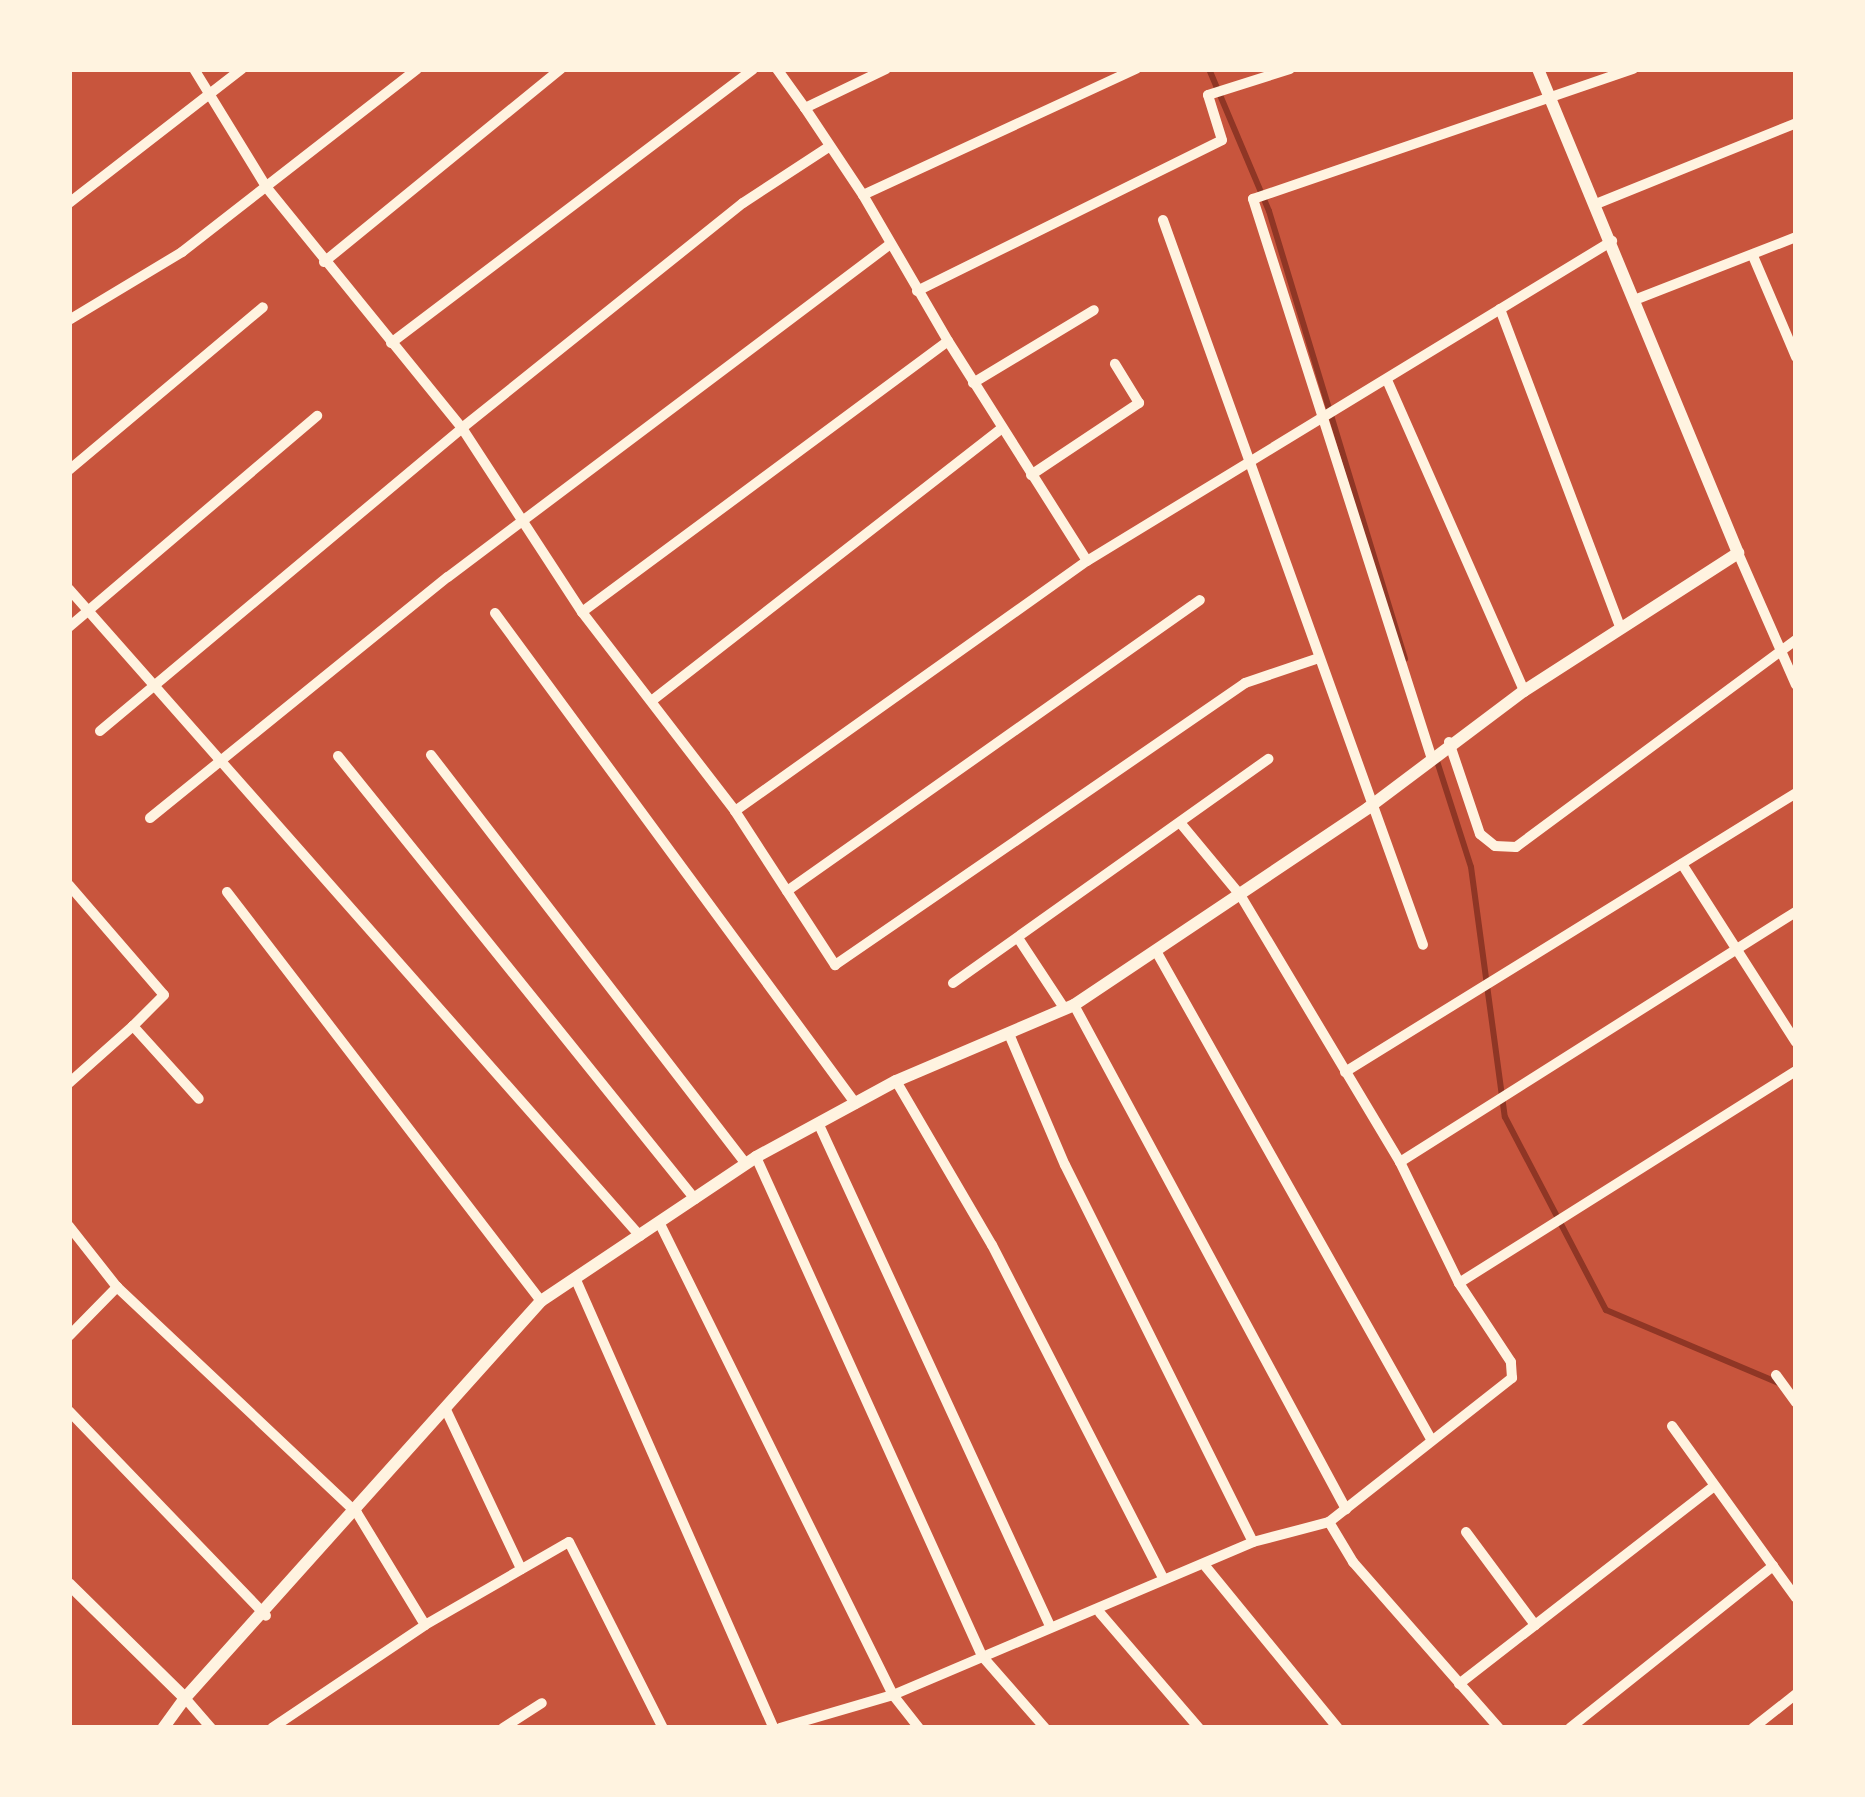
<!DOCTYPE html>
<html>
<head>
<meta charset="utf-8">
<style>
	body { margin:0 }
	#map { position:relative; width:1865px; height:1797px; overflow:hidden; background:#c8553d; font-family:"Public Sans",sans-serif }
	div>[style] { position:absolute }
	.stream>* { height:6px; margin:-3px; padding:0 3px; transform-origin:3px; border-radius:3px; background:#8f3625 }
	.minor>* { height:10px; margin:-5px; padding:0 5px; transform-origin:5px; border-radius:5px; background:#fff3e0 }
	.tertiary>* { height:12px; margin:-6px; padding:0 6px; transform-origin:6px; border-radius:6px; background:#fff3e0 }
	span { translate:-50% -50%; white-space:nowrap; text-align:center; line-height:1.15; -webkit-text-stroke:9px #fff3e0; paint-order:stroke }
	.frame { position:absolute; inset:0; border:72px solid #fff3e0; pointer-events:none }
</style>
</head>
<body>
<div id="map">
	<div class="stream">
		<i style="left:1209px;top:69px;width:154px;rotate:67.1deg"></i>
		<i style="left:1269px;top:211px;width:468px;rotate:73.1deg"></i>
		<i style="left:1436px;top:758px;width:114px;rotate:72.2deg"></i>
		<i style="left:1471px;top:867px;width:252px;rotate:82.3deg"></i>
		<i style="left:1505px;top:1117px;width:218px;rotate:62.4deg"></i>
		<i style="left:1606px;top:1310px;width:188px;rotate:22.9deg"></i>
	</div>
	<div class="minor">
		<i style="left:194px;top:69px;width:140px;rotate:58.5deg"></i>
		<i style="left:267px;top:188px;width:309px;rotate:50.9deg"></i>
		<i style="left:462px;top:428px;width:220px;rotate:56.9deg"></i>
		<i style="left:582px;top:612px;width:251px;rotate:52.4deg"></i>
		<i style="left:735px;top:811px;width:184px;rotate:57deg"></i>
		<i style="left:835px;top:965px;width:498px;rotate:-34.5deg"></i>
		<i style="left:1245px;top:683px;width:78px;rotate:-18.7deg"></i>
		<i style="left:777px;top:69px;width:48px;rotate:54.3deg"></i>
		<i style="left:863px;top:195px;width:105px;rotate:-123.7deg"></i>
		<i style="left:805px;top:108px;width:90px;rotate:-25.7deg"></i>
		<i style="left:69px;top:203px;width:219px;rotate:-37.8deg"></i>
		<i style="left:1596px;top:204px;width:216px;rotate:-22deg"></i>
		<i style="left:1163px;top:220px;width:770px;rotate:70.27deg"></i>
		<i style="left:1753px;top:256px;width:110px;rotate:66.9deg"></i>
		<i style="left:324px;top:262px;width:306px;rotate:-39.2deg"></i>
		<i style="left:917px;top:291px;width:340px;rotate:-26.3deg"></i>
		<i style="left:1222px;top:140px;width:47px;rotate:-107.3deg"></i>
		<i style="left:1208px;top:95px;width:86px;rotate:-17.6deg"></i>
		<i style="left:1637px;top:299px;width:171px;rotate:-21.3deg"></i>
		<i style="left:1500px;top:309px;width:342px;rotate:69.3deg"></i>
		<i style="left:69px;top:320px;width:132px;rotate:-31deg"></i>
		<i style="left:182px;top:252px;width:298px;rotate:-37.9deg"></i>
		<i style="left:948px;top:341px;width:260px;rotate:57.7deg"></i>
		<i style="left:391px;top:343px;width:454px;rotate:-37.1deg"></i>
		<i style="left:1387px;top:380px;width:340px;rotate:66.2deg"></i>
		<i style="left:973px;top:383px;width:141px;rotate:-31.1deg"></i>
		<i style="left:69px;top:470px;width:253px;rotate:-40deg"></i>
		<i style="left:1031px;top:475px;width:130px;rotate:-33.7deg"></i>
		<i style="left:1139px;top:403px;width:46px;rotate:-121.6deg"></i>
		<i style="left:1738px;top:553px;width:144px;rotate:66.3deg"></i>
		<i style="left:69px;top:589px;width:863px;rotate:48.57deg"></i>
		<i style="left:582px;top:612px;width:455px;rotate:-36.5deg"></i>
		<i style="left:948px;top:341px;width:169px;rotate:-120.2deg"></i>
		<i style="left:863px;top:195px;width:301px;rotate:-24.8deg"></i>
		<i style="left:495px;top:613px;width:609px;rotate:53.68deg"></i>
		<i style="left:69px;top:627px;width:326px;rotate:-40.4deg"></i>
		<i style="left:654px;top:699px;width:440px;rotate:-37.9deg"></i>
		<i style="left:100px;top:731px;width:472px;rotate:-39.9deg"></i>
		<i style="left:462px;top:428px;width:360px;rotate:-38.7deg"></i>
		<i style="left:743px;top:203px;width:100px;rotate:-33.2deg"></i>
		<i style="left:1449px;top:742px;width:97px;rotate:71.4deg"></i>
		<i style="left:1480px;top:834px;width:19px;rotate:39deg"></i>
		<i style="left:1495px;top:846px;width:21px;rotate:3deg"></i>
		<i style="left:1516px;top:847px;width:348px;rotate:-36.5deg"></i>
		<i style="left:431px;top:755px;width:516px;rotate:52.4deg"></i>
		<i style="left:338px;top:756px;width:569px;rotate:51.14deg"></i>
		<i style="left:1431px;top:756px;width:585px;rotate:-107.72deg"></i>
		<i style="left:1253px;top:199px;width:402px;rotate:-18.9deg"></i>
		<i style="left:735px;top:811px;width:432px;rotate:-35.4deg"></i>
		<i style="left:1087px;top:561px;width:615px;rotate:-31.36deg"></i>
		<i style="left:150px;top:818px;width:383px;rotate:-39deg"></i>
		<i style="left:448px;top:577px;width:552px;rotate:-36.97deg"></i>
		<i style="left:1682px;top:864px;width:211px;rotate:57.4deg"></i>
		<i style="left:69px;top:885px;width:145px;rotate:49.2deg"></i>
		<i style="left:164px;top:995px;width:44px;rotate:135deg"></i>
		<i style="left:133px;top:1026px;width:98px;rotate:47.9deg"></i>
		<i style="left:787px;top:891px;width:505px;rotate:-35.17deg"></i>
		<i style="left:227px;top:892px;width:516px;rotate:52.49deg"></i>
		<i style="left:1020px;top:941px;width:80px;rotate:56.7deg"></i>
		<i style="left:1156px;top:951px;width:560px;rotate:60.6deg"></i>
		<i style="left:953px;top:983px;width:387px;rotate:-35.4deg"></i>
		<i style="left:1074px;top:1005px;width:573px;rotate:61.65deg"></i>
		<i style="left:1009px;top:1034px;width:142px;rotate:66.9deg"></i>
		<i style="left:1065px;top:1165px;width:421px;rotate:63.5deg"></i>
		<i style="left:1345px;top:1072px;width:530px;rotate:-31.74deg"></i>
		<i style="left:896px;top:1081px;width:190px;rotate:59.7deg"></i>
		<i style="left:992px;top:1245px;width:376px;rotate:62.8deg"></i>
		<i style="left:69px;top:1083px;width:86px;rotate:-41.7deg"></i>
		<i style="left:820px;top:1127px;width:549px;rotate:65.25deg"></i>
		<i style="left:756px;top:1157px;width:548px;rotate:65.63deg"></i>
		<i style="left:982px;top:1656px;width:96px;rotate:48.8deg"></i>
		<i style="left:1400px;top:1162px;width:468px;rotate:-32.3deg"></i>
		<i style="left:660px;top:1224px;width:525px;rotate:63.68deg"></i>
		<i style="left:893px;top:1695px;width:42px;rotate:51.8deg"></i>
		<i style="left:69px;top:1226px;width:78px;rotate:51.8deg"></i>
		<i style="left:117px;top:1287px;width:330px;rotate:43.3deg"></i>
		<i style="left:357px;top:1513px;width:131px;rotate:58.7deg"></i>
		<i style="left:425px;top:1625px;width:166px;rotate:-30deg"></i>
		<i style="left:569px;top:1542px;width:208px;rotate:63.2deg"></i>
		<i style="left:576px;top:1280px;width:490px;rotate:66.2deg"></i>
		<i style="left:1459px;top:1283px;width:398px;rotate:-32.2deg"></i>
		<i style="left:69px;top:1336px;width:69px;rotate:-45.6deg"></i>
		<i style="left:1776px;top:1375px;width:34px;rotate:54deg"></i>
		<i style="left:446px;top:1410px;width:176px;rotate:64.7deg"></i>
		<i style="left:69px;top:1411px;width:284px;rotate:46.1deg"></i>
		<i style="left:1672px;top:1426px;width:212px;rotate:54.2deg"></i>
		<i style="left:1329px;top:1522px;width:47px;rotate:59deg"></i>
		<i style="left:1353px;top:1562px;width:221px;rotate:48.7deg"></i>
		<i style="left:1466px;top:1532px;width:116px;rotate:53.4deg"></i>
		<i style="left:1206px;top:1567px;width:208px;rotate:50.7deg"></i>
		<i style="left:1100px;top:1613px;width:152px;rotate:49.3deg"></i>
		<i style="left:1459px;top:1684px;width:321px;rotate:-37.8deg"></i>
		<i style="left:185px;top:1698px;width:40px;rotate:49deg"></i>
		<i style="left:272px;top:1728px;width:184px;rotate:-33.9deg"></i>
		<i style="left:503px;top:1728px;width:46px;rotate:-32.7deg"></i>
		<i style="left:780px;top:1728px;width:118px;rotate:-16.3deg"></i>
		<i style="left:893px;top:1695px;width:391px;rotate:-23deg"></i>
		<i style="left:1253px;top:1542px;width:79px;rotate:-14.7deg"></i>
		<i style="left:1329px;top:1522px;width:233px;rotate:-38.2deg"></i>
		<i style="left:1512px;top:1378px;width:16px;rotate:-94deg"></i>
		<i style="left:1511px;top:1362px;width:95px;rotate:-123.4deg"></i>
		<i style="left:1459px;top:1283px;width:135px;rotate:-116deg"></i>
		<i style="left:1400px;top:1162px;width:310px;rotate:-120.9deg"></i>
		<i style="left:1241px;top:896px;width:92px;rotate:-129.7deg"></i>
		<i style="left:1570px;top:1728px;width:260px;rotate:-38.6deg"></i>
		<i style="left:1753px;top:1728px;width:55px;rotate:-38.3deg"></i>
	</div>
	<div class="tertiary">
		<i style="left:69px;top:1584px;width:163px;rotate:44.5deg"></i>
		<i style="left:185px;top:1698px;width:37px;rotate:126deg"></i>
		<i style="left:185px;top:1698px;width:533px;rotate:-48.12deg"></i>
		<i style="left:541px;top:1301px;width:259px;rotate:-33.8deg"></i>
		<i style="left:756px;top:1157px;width:159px;rotate:-28.5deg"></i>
		<i style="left:896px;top:1081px;width:194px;rotate:-23.1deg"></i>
		<i style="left:1074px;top:1005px;width:354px;rotate:-33.8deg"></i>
		<i style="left:1368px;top:808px;width:195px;rotate:-36.9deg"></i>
		<i style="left:1524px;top:691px;width:255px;rotate:-32.8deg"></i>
		<i style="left:1738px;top:553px;width:524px;rotate:-112.45deg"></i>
	</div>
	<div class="frame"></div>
</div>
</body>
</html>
